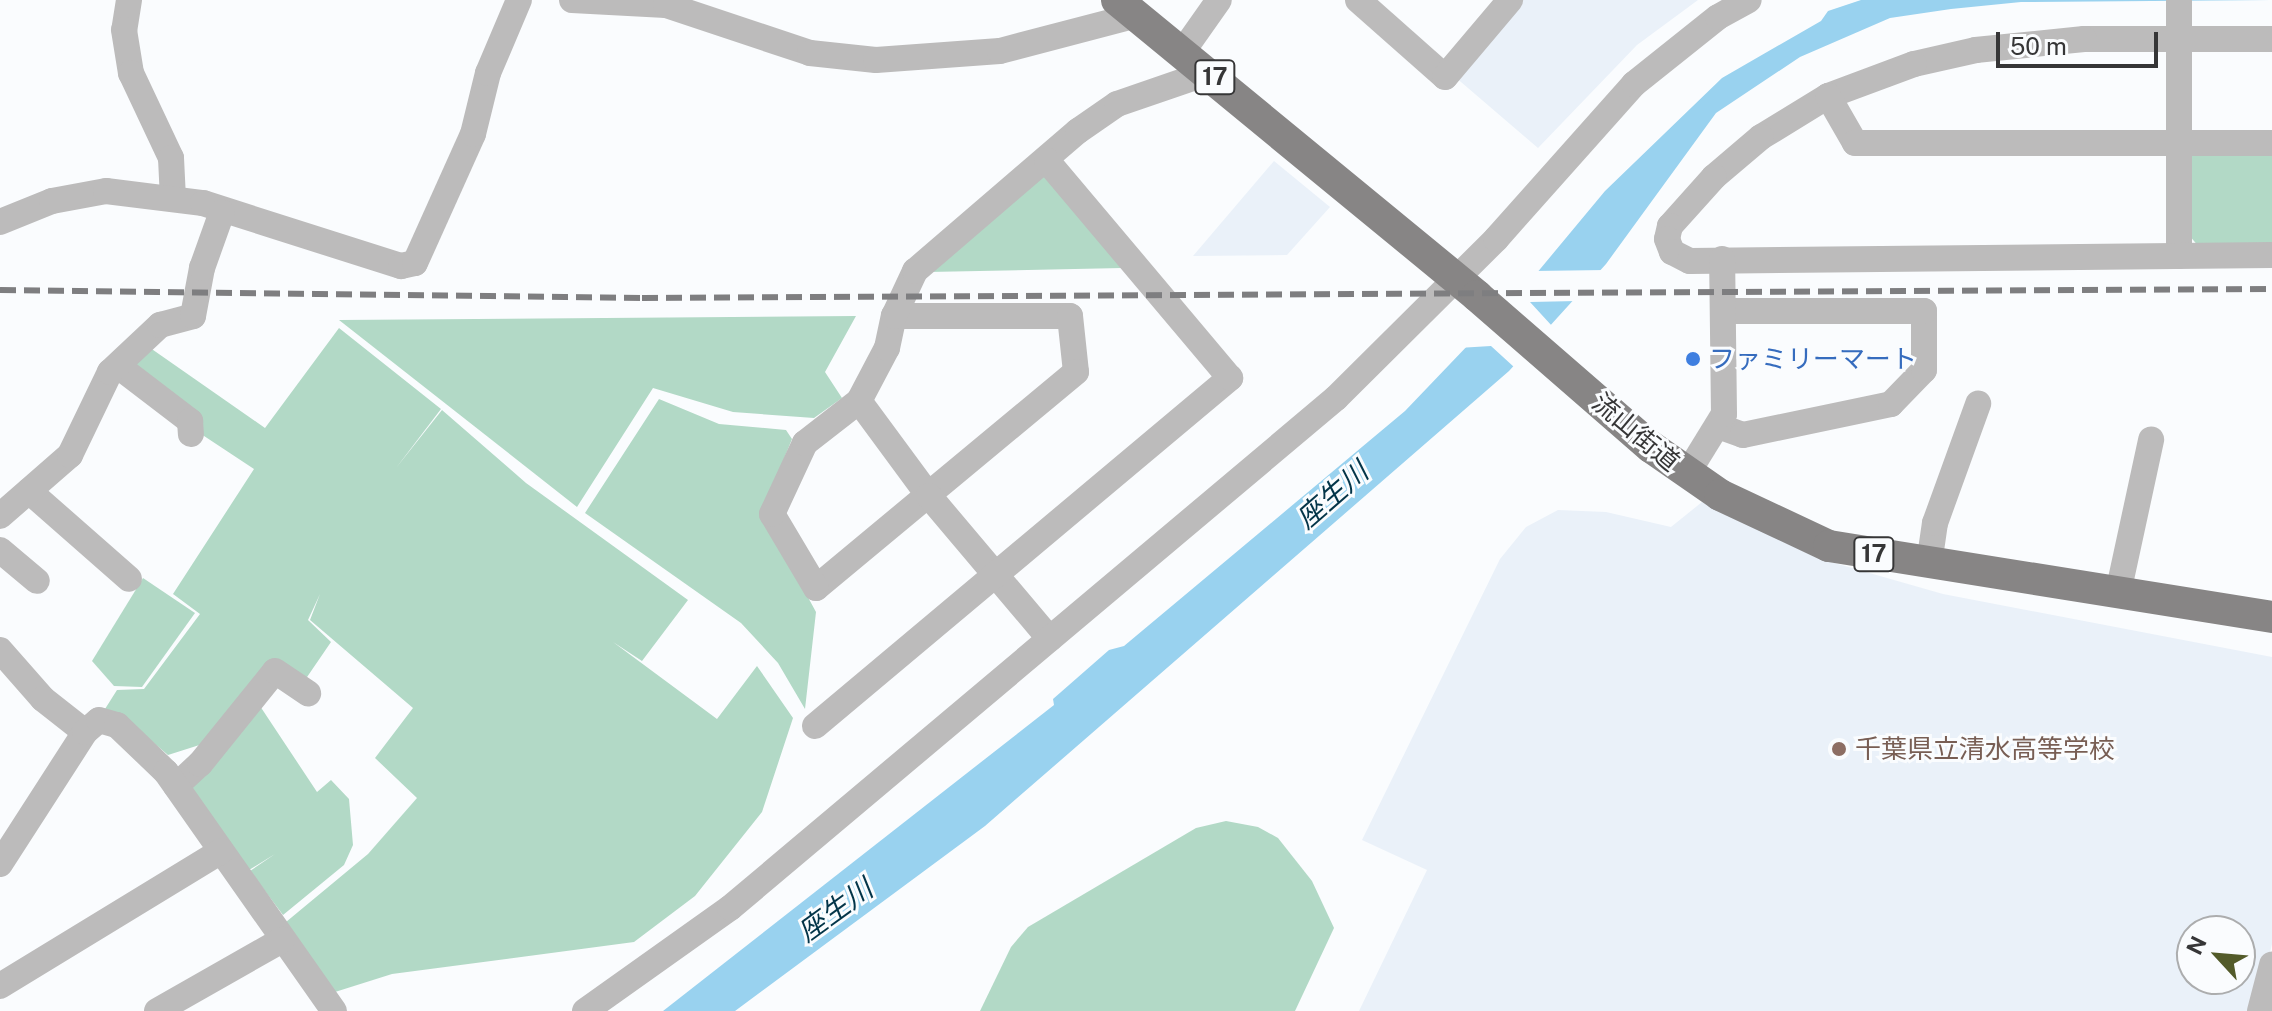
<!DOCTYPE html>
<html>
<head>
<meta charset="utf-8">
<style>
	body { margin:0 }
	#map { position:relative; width:2272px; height:1011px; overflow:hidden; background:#fafcfe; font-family:"Public Sans","Noto Sans JP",sans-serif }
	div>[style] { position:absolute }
	.built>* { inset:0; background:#eaf1f9 }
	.green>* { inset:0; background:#b2d9c6 }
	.water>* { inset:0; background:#99d2ef }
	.pier>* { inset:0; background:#fafcfe }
	.minor>* { height:26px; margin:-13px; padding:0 13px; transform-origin:13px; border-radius:13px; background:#bcbbbb }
	.major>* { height:32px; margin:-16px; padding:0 16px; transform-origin:16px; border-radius:16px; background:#878585 }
	.rail>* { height:6px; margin-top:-3px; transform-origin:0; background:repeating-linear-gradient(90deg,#7e7e80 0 16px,transparent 0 24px) }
	.dots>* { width:22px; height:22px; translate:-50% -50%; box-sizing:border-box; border:4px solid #fafcfe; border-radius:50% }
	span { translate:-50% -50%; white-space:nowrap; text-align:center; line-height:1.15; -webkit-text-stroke:6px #fafcfe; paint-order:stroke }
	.shield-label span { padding:2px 6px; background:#fafcfe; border:2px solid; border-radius:6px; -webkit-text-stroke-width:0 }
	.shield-label { font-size:24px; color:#363637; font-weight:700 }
	.shop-label { font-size:26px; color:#366cbe }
	.left { translate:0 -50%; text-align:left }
	.street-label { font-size:26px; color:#363637 }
	.education-label { font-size:26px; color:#785e54 }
	.water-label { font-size:28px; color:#033549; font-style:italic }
	.north { position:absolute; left:2176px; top:915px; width:80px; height:80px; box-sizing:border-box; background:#fafcfe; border:2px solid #acadae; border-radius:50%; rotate:296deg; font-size:22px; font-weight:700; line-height:32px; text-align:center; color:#363637 }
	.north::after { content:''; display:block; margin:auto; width:28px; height:36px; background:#535b2a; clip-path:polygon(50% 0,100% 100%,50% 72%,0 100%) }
	.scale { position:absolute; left:1996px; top:32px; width:162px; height:36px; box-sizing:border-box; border:4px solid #363637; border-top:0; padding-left:10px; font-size:24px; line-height:28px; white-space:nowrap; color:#363637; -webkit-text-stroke:6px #fafcfe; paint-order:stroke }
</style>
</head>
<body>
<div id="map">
	<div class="built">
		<i style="clip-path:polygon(1519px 0,1698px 0,1637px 45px,1538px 148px,1454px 76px)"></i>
		<i style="clip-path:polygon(1274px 161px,1330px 207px,1287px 255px,1193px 256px)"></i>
		<i style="clip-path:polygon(evenodd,1702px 502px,1817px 558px,1943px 594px,2272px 657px,2272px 944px,2256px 1011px,1359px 1011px,1427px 870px,1362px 840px,1500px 559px,1526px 527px,1558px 510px,1606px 512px,1671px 527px,1702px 502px,2192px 931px,2240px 931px,2240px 979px,2192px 979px,2192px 931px)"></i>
	</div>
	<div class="green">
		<i style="clip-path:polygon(2195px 150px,2272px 150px,2272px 247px,2199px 247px,2189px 235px,2188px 157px)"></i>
		<i style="clip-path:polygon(1044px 173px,1122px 268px,928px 272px)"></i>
		<i style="clip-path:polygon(856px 316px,825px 372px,842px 398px,814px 418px,733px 412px,653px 388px,577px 507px,339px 320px)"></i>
		<i style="clip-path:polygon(339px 328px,441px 409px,396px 468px,442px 410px,526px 483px,688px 600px,642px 661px,613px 642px,717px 719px,757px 666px,793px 718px,762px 812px,695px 896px,634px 942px,392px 974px,335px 992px,286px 922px,368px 854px,417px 798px,375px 758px,413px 708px,310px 620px,320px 594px,308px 620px,331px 642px,305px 680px,287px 665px,212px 741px,168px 755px,121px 715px,105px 709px,117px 690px,144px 689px,200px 614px,173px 594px,254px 469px,198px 432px,131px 360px,146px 345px,265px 428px)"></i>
		<i style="clip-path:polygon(659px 399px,719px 424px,786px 430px,792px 439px,762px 513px,816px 612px,805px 709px,778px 663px,741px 623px,585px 513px)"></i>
		<i style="clip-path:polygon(143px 578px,195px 613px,142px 687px,114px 686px,92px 661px)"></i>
		<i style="clip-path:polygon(258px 703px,317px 792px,331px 780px,349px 799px,353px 845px,344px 865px,283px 915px,250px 871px,275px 854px,249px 870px,187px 785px)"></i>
		<i style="clip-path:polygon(1226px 821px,1258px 827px,1278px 838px,1312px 881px,1334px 928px,1295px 1011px,980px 1011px,1011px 947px,1028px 927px,1196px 828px)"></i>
	</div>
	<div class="water">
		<i style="clip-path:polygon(1861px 0,2272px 0,2021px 2px,1951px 9px,1890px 18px,1800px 57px,1716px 113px,1606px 264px,1509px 371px,985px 826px,735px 1011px,663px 1011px,1054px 705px,1053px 699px,1109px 650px,1124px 646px,1405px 411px,1536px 274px,1605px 191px,1722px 78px,1821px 21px,1828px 11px)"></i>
	</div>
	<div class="pier">
		<i style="clip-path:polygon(1606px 270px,1577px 301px,1530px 302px,1552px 326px,1514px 367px,1491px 346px,1458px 348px,1533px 271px)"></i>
	</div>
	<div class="minor">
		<i style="left:129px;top:0;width:30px;rotate:99deg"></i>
		<i style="left:124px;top:30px;width:44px;rotate:80.8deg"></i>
		<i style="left:131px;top:73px;width:94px;rotate:64.8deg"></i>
		<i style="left:171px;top:158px;width:41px;rotate:87.2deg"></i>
		<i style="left:572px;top:0;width:94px;rotate:3deg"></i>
		<i style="left:666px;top:5px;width:152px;rotate:18.4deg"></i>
		<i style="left:810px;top:53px;width:66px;rotate:6.1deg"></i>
		<i style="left:876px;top:60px;width:124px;rotate:-4.2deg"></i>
		<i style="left:1000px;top:51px;width:142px;rotate:-14.7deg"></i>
		<i style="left:1358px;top:0;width:116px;rotate:41.5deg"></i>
		<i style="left:1445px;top:77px;width:101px;rotate:-49.8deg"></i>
		<i style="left:2179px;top:0;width:256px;rotate:90deg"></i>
		<i style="left:2272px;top:39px;width:188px;rotate:180deg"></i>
		<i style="left:2084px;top:39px;width:109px;rotate:174.2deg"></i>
		<i style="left:1976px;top:50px;width:64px;rotate:167.3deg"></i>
		<i style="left:1914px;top:64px;width:92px;rotate:159.6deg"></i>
		<i style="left:1828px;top:96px;width:79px;rotate:148.5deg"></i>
		<i style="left:1761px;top:137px;width:62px;rotate:139.6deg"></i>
		<i style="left:1714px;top:177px;width:66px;rotate:131.9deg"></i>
		<i style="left:1670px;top:226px;width:13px;rotate:103deg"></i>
		<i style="left:1667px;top:239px;width:14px;rotate:69deg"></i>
		<i style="left:1672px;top:252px;width:20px;rotate:27deg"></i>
		<i style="left:1690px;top:261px;width:582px;rotate:-0.59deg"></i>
		<i style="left:1183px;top:51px;width:62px;rotate:-54.8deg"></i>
		<i style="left:1828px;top:96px;width:54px;rotate:60.1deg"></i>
		<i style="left:1855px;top:143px;width:417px"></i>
		<i style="left:0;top:222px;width:56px;rotate:-22deg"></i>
		<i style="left:52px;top:201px;width:55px;rotate:-10.5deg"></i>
		<i style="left:106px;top:191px;width:98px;rotate:7.1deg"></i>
		<i style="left:203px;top:203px;width:208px;rotate:17.7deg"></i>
		<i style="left:401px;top:266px;width:14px;rotate:-12deg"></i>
		<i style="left:415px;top:263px;width:141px;rotate:-65.8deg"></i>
		<i style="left:473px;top:134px;width:63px;rotate:-76.2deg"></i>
		<i style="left:488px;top:73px;width:79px;rotate:-67deg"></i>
		<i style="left:894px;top:316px;width:176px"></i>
		<i style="left:1070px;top:316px;width:56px;rotate:83.9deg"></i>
		<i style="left:1076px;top:372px;width:338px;rotate:140.3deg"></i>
		<i style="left:816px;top:588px;width:86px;rotate:-120.7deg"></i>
		<i style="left:772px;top:514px;width:78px;rotate:-65.1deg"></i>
		<i style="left:805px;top:443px;width:68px;rotate:-37.9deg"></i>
		<i style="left:859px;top:401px;width:60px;rotate:-62.2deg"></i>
		<i style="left:887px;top:348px;width:33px;rotate:-78deg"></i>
		<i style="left:894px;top:316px;width:50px;rotate:-65deg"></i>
		<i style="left:915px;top:271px;width:215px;rotate:-40.7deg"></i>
		<i style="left:1078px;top:131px;width:47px;rotate:-34.7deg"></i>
		<i style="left:1117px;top:104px;width:98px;rotate:-19deg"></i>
		<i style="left:118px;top:366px;width:91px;rotate:37.4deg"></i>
		<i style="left:190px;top:421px;width:13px;rotate:86deg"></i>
		<i style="left:859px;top:401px;width:118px;rotate:53.6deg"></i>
		<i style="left:929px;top:496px;width:187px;rotate:49.8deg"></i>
		<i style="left:1721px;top:427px;width:23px;rotate:20deg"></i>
		<i style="left:1743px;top:435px;width:151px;rotate:-11.8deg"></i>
		<i style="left:1891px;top:404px;width:47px;rotate:-45.9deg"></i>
		<i style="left:1924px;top:370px;width:59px;rotate:-90deg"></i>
		<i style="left:1924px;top:311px;width:200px;rotate:180deg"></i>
		<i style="left:1687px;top:474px;width:70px;rotate:-58.3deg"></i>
		<i style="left:1724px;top:414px;width:155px;rotate:-90.7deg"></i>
		<i style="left:29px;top:491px;width:133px;rotate:41.3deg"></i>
		<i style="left:0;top:516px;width:93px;rotate:-41.1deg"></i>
		<i style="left:70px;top:455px;width:92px;rotate:-64.3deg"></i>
		<i style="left:110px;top:372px;width:69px;rotate:-43.2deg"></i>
		<i style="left:160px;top:325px;width:34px;rotate:-15deg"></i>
		<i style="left:193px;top:316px;width:49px;rotate:-79.4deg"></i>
		<i style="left:202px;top:268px;width:59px;rotate:-70.3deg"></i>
		<i style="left:0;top:550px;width:48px;rotate:40deg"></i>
		<i style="left:1929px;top:564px;width:41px;rotate:-81.7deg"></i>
		<i style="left:1935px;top:523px;width:127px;rotate:-70.1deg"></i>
		<i style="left:2118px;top:593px;width:157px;rotate:-77.8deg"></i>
		<i style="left:0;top:650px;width:65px;rotate:48.7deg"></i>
		<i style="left:43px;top:699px;width:53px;rotate:38.2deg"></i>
		<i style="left:815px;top:726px;width:542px;rotate:-39.98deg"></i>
		<i style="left:1230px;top:378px;width:284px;rotate:-130.1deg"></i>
		<i style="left:176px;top:786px;width:33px;rotate:-43deg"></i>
		<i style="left:200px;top:764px;width:119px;rotate:-51.1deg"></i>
		<i style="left:275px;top:671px;width:40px;rotate:34deg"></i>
		<i style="left:0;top:864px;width:157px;rotate:-57.2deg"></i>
		<i style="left:85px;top:732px;width:18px;rotate:-41deg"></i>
		<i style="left:99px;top:720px;width:19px;rotate:16deg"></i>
		<i style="left:117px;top:725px;width:68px;rotate:43.8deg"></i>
		<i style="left:166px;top:772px;width:292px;rotate:54.9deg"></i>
		<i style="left:0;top:986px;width:259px;rotate:-31.4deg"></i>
		<i style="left:157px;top:1011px;width:144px;rotate:-29.6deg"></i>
		<i style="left:585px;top:1011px;width:178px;rotate:-35.4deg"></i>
		<i style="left:730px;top:908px;width:792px;rotate:-40.08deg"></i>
		<i style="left:1336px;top:398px;width:226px;rotate:-44.8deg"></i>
		<i style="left:1496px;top:239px;width:208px;rotate:-48.3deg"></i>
		<i style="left:1634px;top:84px;width:107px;rotate:-38.6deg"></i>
		<i style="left:1718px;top:17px;width:35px;rotate:-29deg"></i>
		<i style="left:2260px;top:1011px;width:48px;rotate:-75.4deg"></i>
	</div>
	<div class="major">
		<i style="left:1117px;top:0;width:466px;rotate:39.4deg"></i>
		<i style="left:1477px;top:296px;width:230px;rotate:41deg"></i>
		<i style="left:1651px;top:447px;width:84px;rotate:34.8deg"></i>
		<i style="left:1720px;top:495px;width:120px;rotate:25.1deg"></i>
		<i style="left:1829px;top:546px;width:449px;rotate:9.1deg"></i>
	</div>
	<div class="rail">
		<i style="left:0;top:290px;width:642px;rotate:0.71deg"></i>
		<i style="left:642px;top:298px;width:1630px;rotate:-0.32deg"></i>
	</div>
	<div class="dots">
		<i style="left:1693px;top:359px;background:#3f7fe0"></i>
		<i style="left:1839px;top:749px;background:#8d6e63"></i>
	</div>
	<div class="shield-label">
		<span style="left:1215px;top:77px">17</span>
		<span style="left:1874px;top:554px">17</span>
	</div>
	<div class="shop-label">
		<span class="left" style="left:1709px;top:359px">ファミリーマート</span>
	</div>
	<div class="street-label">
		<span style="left:1636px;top:432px;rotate:40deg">流山街道</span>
	</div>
	<div class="education-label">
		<span class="left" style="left:1855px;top:749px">千葉県立清水高等学校</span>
	</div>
	<div class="water-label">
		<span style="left:1332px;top:495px;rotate:-41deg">座生川</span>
		<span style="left:835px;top:910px;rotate:-36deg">座生川</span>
	</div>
	<div class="north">N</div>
	<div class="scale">50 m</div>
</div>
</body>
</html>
